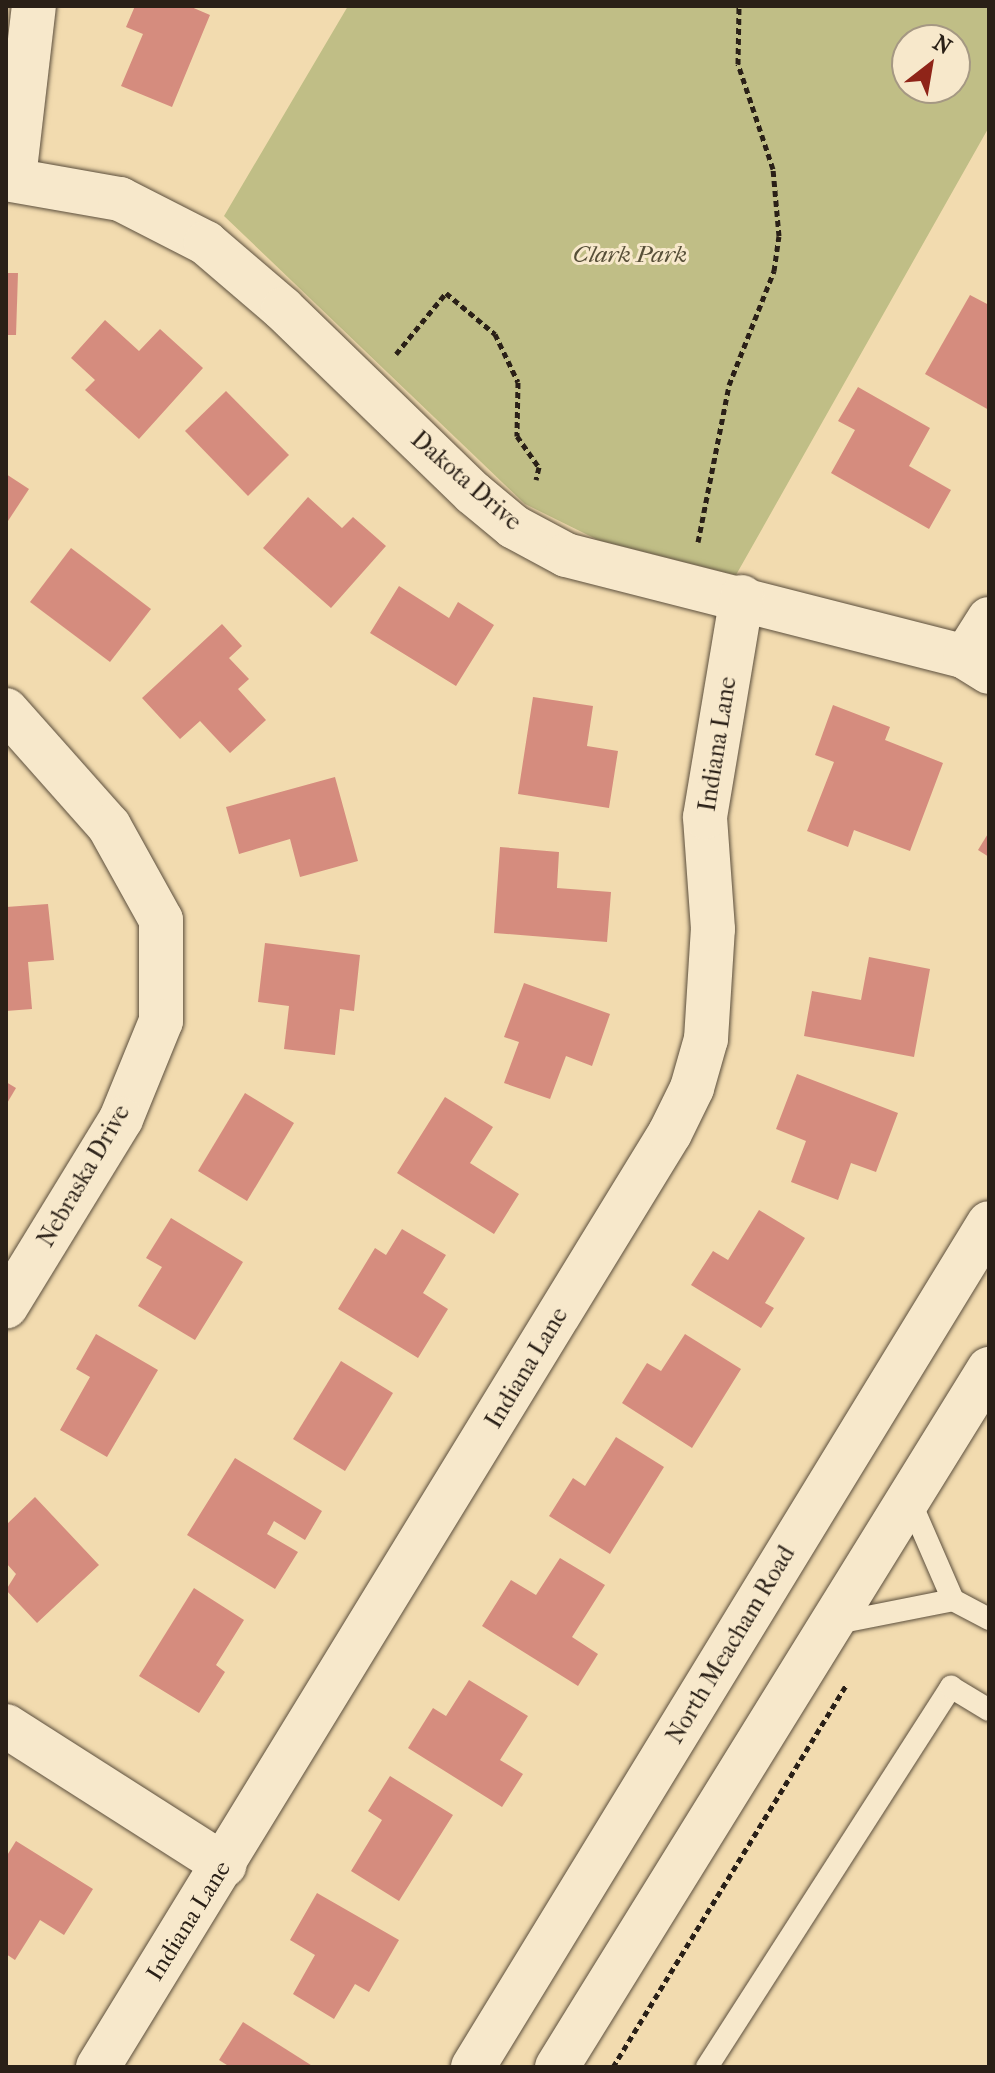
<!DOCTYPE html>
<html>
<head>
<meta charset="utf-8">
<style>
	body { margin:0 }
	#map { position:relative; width:995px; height:2073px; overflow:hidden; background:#f2dbaf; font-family:"IM FELL French Canon",serif }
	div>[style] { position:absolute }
	.green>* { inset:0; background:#c0be86 }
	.building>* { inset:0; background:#d58c7e }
	.path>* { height:5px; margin-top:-2.5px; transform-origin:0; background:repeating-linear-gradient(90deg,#2a2017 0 6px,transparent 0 10px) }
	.roads { filter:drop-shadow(0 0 2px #5c4f3d) drop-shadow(0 0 2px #5c4f3d) }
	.service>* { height:22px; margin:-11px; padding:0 11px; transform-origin:11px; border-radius:11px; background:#f7e8cb }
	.minor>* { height:44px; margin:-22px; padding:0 22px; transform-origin:22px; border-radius:22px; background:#f7e8cb }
	.secondary>* { height:44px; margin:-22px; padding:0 22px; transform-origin:22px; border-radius:22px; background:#f7e8cb }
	span { translate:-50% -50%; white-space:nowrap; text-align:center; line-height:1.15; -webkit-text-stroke:6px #f7e8cb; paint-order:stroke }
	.park-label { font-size:24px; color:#574f38; font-style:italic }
	.street-label { font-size:24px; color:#2a2017 }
	.frame { position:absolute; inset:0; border:8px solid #2a2017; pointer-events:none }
	.north { position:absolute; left:891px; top:24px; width:80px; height:80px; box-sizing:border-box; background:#f7e8cb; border:2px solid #a59883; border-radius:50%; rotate:31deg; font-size:22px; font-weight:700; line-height:32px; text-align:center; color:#2a2017 }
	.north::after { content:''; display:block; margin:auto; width:28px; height:36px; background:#8f2418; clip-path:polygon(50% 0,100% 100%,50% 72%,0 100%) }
</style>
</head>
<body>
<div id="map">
	<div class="green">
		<i style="clip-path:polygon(evenodd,348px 6px,989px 6px,989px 127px,736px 575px,598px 540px,525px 504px,224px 216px,348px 6px,907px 40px,955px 40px,955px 88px,907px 88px,907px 40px)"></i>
	</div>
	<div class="building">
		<i style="clip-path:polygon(135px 6px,189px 6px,210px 15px,172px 107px,121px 86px,143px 34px,126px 27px)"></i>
		<i style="clip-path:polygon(6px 273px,18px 273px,16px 335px,6px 335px)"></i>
		<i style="clip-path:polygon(970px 295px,989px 305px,989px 410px,925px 374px)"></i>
		<i style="clip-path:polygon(105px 320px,139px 351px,160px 329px,203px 368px,139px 439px,85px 390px,95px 380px,71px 358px)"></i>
		<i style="clip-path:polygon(858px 387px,930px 428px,909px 466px,951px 490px,929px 529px,831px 473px,855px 430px,838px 421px)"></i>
		<i style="clip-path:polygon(226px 391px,289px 455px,248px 496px,185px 431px)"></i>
		<i style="clip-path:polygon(6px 474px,29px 489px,6px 524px)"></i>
		<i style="clip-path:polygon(308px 497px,342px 528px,353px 517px,386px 546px,331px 608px,263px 548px)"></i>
		<i style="clip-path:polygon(71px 548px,151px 609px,110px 662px,30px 602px)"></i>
		<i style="clip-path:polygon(399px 586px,449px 618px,458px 602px,494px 625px,456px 686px,370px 633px)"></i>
		<i style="clip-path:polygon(222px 624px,242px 646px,229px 658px,249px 679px,238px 689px,266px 720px,230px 753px,200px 721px,180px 739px,142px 698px)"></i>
		<i style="clip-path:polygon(533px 697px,593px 706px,587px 746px,618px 751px,609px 808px,518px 794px)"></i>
		<i style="clip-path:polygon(833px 705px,890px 727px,885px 740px,943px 763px,910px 851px,854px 830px,848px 847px,807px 831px,834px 762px,815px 755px)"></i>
		<i style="clip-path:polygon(335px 777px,358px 861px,300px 877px,290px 839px,239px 854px,226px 807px)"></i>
		<i style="clip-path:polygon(989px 832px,989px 857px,978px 850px)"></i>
		<i style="clip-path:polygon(500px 847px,559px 852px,557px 888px,611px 892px,607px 942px,494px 933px)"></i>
		<i style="clip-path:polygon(48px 904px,54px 960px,28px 962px,32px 1009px,6px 1011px,6px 907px)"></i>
		<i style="clip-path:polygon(265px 943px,360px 955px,354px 1011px,340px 1009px,335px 1055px,284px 1049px,289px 1006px,258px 1002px)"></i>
		<i style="clip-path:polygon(869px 957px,930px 969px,914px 1057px,804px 1036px,812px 991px,861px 1000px)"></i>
		<i style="clip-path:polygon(524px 983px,610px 1014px,592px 1066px,566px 1056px,550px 1099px,504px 1083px,519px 1042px,504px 1037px)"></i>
		<i style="clip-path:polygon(797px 1074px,898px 1113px,876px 1172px,851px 1163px,838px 1200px,791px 1182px,806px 1141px,776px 1129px)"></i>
		<i style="clip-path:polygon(6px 1082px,16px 1088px,6px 1105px)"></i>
		<i style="clip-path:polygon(245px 1093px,294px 1123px,247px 1201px,198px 1171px)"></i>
		<i style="clip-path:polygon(445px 1097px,493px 1127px,470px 1163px,519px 1194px,494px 1234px,397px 1173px)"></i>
		<i style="clip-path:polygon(759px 1210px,805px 1238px,765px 1303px,774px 1308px,761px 1328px,691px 1285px,713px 1251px,728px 1260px)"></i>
		<i style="clip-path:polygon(171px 1218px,243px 1262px,195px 1340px,138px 1306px,162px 1267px,146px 1258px)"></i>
		<i style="clip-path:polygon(402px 1229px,446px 1255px,423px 1293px,448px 1309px,418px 1358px,338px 1309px,375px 1248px,386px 1255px)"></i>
		<i style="clip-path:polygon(96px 1334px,158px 1370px,107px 1457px,60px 1430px,90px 1377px,76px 1369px)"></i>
		<i style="clip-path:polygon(685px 1334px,741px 1369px,692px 1448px,622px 1403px,647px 1363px,661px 1371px)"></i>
		<i style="clip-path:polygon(341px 1361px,393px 1393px,345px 1471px,293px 1439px)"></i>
		<i style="clip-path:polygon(616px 1437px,664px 1467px,610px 1554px,549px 1516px,573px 1478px,585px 1486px)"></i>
		<i style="clip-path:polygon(235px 1458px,322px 1511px,305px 1540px,274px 1521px,267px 1534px,298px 1552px,275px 1589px,187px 1535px)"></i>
		<i style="clip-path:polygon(35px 1497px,99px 1565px,37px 1623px,6px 1590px,16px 1574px,6px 1563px,6px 1525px)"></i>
		<i style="clip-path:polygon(560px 1558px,605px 1585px,572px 1637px,598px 1654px,578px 1686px,482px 1626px,511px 1580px,536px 1595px)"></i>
		<i style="clip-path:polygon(194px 1588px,244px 1620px,216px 1665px,225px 1672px,199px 1713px,139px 1676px)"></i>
		<i style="clip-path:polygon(469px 1680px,528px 1716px,500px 1760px,523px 1774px,502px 1807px,408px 1748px,433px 1708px,446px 1716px)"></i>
		<i style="clip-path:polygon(390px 1776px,453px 1815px,399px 1901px,351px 1871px,382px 1820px,368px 1811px)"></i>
		<i style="clip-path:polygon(16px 1841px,93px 1889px,64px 1935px,40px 1920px,15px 1960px,6px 1954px,6px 1857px)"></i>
		<i style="clip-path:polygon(317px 1893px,399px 1940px,369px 1992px,355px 1984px,334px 2019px,293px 1994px,315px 1955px,290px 1940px)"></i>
		<i style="clip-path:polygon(243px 2022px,314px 2067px,230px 2067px,219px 2060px)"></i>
	</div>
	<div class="path">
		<i style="left:396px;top:354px;width:79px;rotate:-50.7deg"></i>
		<i style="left:446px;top:293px;width:64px;rotate:39.9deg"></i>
		<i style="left:495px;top:334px;width:53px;rotate:64.4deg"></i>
		<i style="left:518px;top:382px;width:54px;rotate:91.1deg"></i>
		<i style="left:517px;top:436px;width:38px;rotate:55deg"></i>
		<i style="left:539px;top:467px;width:13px;rotate:103deg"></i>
		<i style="left:698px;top:542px;width:160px;rotate:-78.8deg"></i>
		<i style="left:729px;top:385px;width:123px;rotate:-68.5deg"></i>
		<i style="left:774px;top:271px;width:35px;rotate:-82deg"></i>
		<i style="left:779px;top:236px;width:67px;rotate:-95.1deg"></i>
		<i style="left:773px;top:169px;width:111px;rotate:-108.4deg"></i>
		<i style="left:738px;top:64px;width:58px;rotate:-89deg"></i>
		<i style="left:613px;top:2067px;width:447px;rotate:-58.6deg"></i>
	</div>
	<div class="roads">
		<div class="service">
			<i style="left:953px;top:1600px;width:41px;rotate:27.8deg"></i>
			<i style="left:832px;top:1624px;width:123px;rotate:-11.2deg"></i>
			<i style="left:953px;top:1600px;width:110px;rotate:-113.5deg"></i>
			<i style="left:707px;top:2067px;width:452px;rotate:-57.3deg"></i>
			<i style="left:951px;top:1687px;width:44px;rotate:31.2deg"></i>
		</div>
		<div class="minor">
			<i style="left:14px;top:178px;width:173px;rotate:-83.4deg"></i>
			<i style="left:6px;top:179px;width:116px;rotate:10deg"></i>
			<i style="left:120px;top:199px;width:97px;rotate:27.1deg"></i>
			<i style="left:206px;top:243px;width:101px;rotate:40.6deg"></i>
			<i style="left:283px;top:309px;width:264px;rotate:44.1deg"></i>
			<i style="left:473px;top:493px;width:53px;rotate:39.7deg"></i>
			<i style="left:514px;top:527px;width:59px;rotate:28.3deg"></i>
			<i style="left:566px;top:555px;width:412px;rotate:14.3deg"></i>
			<i style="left:965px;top:657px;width:28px;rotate:32deg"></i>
			<i style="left:965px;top:657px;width:45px;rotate:-57.7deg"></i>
			<i style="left:6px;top:710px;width:155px;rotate:48.4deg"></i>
			<i style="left:109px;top:826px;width:107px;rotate:61deg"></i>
			<i style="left:161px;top:920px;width:101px;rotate:90deg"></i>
			<i style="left:161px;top:1021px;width:106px;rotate:112.2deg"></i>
			<i style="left:121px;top:1119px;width:220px;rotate:121.5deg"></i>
			<i style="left:6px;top:1726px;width:259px;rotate:32.5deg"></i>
			<i style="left:98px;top:2067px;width:1095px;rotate:-58.52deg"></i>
			<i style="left:670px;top:1133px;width:50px;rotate:-63.9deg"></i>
			<i style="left:692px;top:1088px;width:51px;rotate:-74.1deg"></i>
			<i style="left:706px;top:1039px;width:110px;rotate:-86.4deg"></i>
			<i style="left:713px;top:929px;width:112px;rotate:-94.1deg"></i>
			<i style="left:705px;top:817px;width:223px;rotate:-80.5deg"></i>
		</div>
		<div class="secondary">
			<i style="left:473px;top:2067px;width:989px;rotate:-58.56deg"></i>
			<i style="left:557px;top:2067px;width:821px;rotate:-58.25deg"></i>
		</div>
	</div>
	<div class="park-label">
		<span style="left:630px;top:255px">Clark Park</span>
	</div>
	<div class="street-label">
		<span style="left:466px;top:481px;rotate:41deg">Dakota Drive</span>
		<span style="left:718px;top:744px;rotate:-81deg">Indiana Lane</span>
		<span style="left:84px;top:1176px;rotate:-60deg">Nebraska Drive</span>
		<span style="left:527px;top:1368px;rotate:-59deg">Indiana Lane</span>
		<span style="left:731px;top:1645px;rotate:-59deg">North Meacham Road</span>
		<span style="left:189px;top:1921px;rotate:-58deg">Indiana Lane</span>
	</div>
	<div class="frame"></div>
	<div class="north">N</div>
</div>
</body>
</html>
